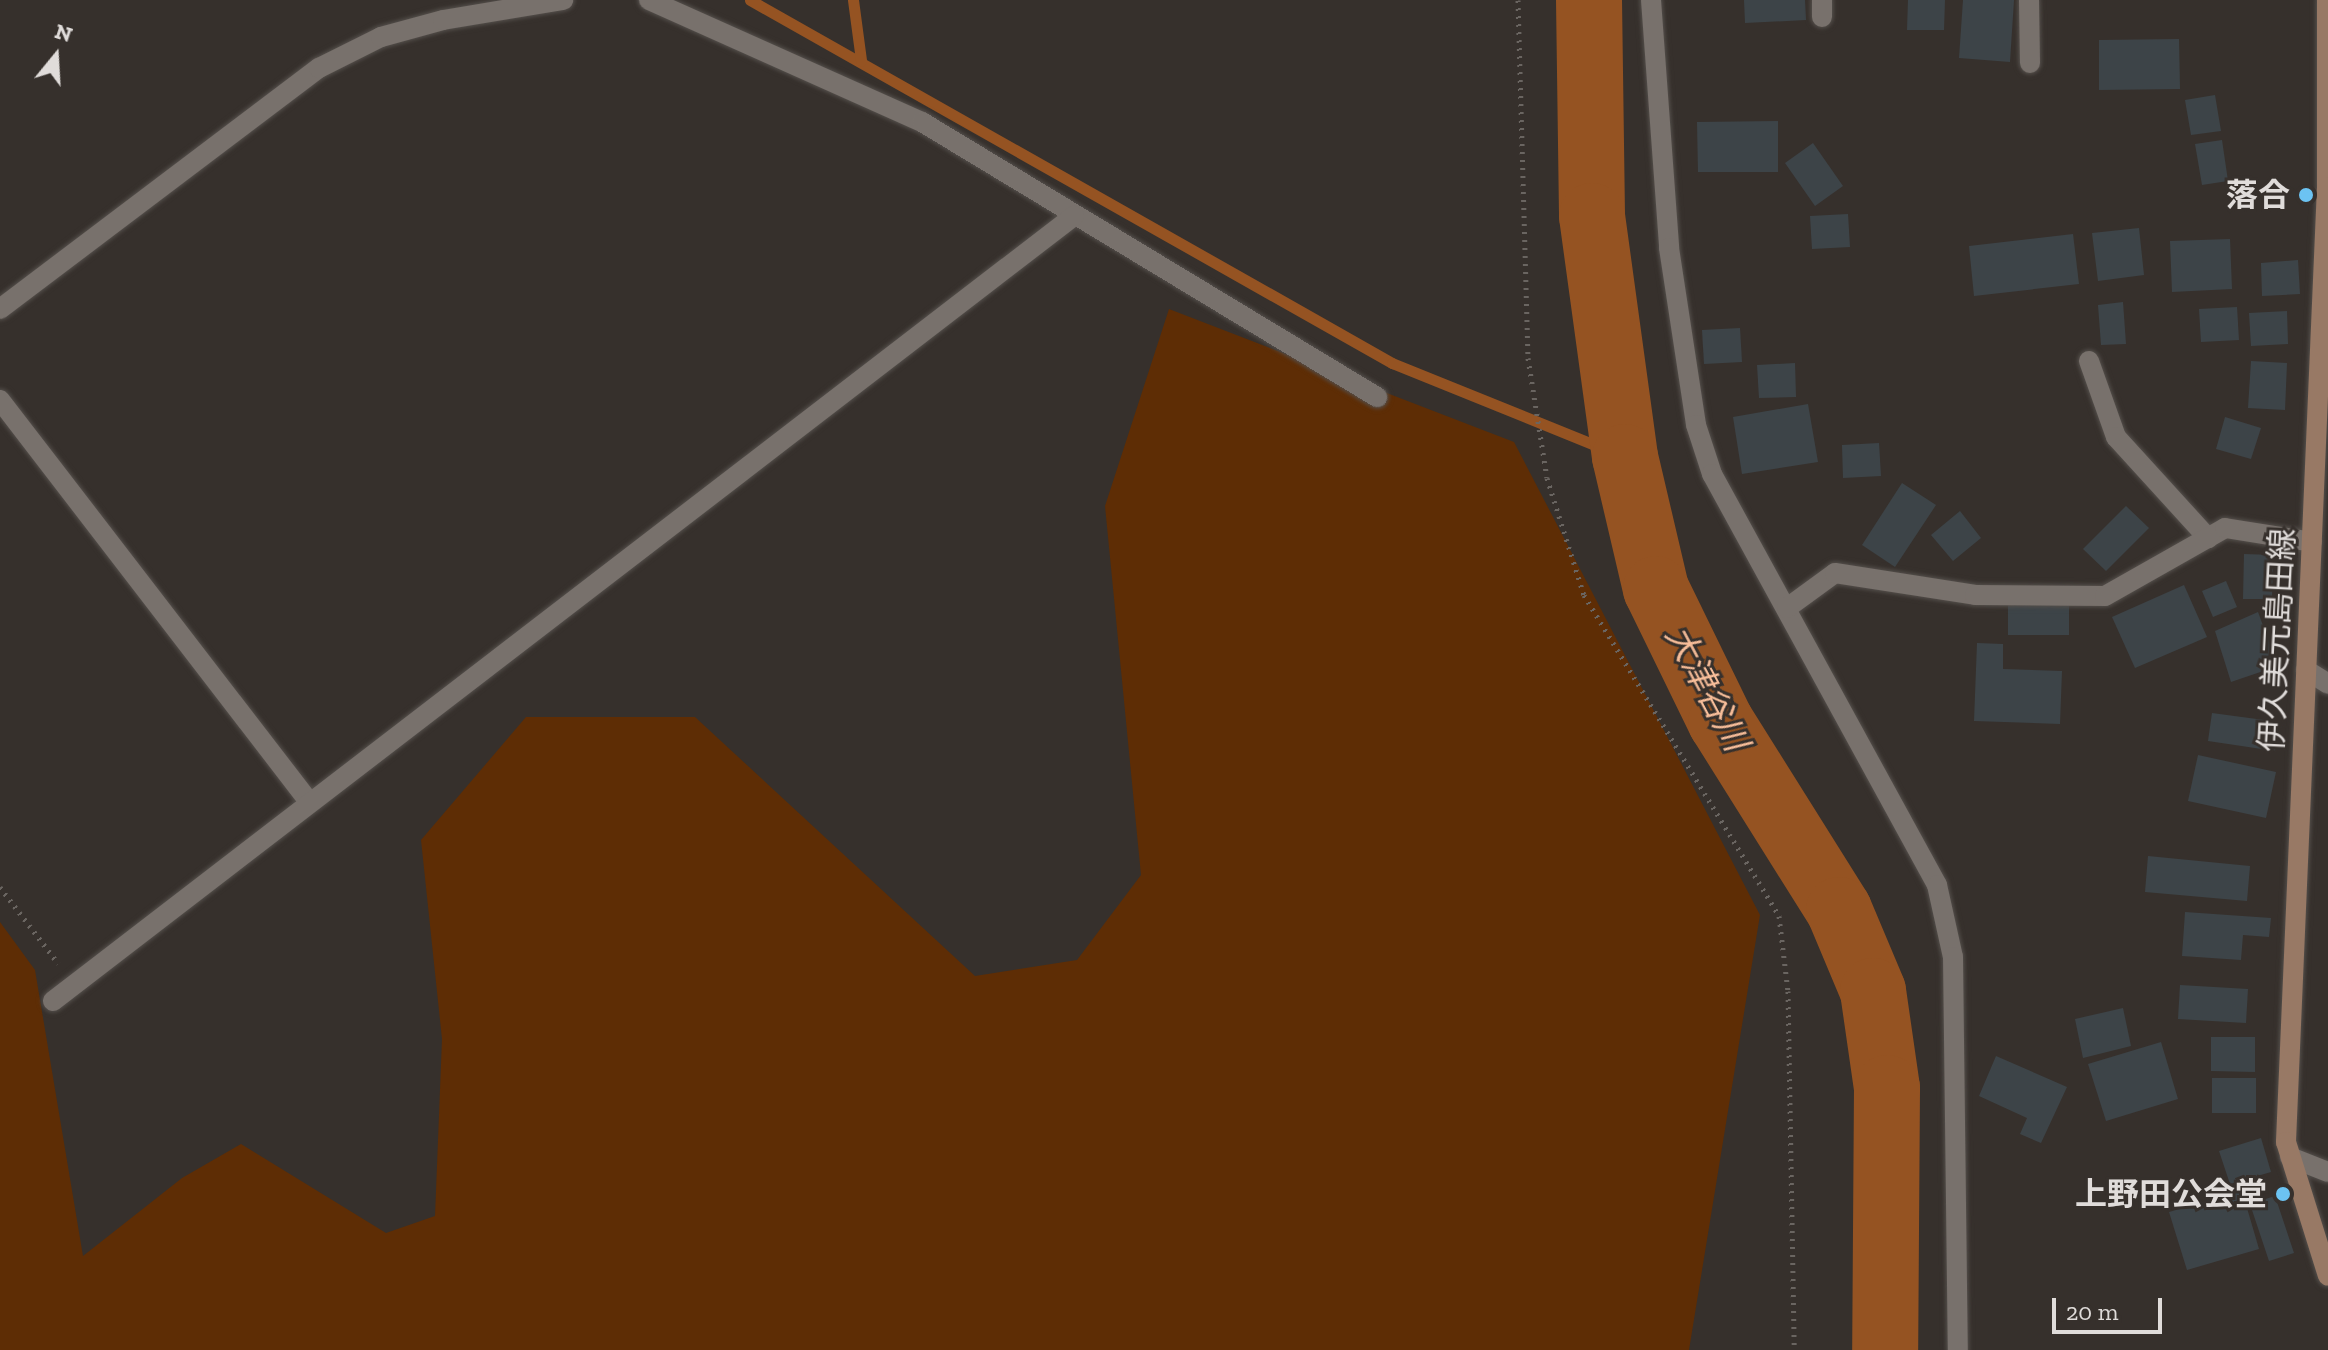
<!DOCTYPE html>
<html>
<head>
<meta charset="utf-8">
<style>
	body { margin:0 }
	#map { position:relative; width:2328px; height:1350px; overflow:hidden; background:#36302c; font-family:"Zilla Slab","Noto Sans JP",serif }
	div>[style] { position:absolute }
	.green>* { inset:0; background:#5e2d05 }
	.stream>* { height:11px; margin:-5.5px; padding:0 5.5px; transform-origin:5.5px; border-radius:5.5px; background:#955322 }
	.river>* { height:66px; margin:-33px; padding:0 33px; transform-origin:33px; border-radius:33px; background:#955322 }
	.building>* { inset:0; background:#3d4448 }
	.path>* { height:5px; margin-top:-2.5px; transform-origin:0; background:repeating-linear-gradient(90deg,#6a6561 0 2px,transparent 0 8px) }
	.roads { filter:drop-shadow(0 0 2px #544f4b) drop-shadow(0 0 2px #544f4b) }
	.minor>* { height:20px; margin:-10px; padding:0 10px; transform-origin:10px; border-radius:10px; background:#78716c }
	.secondary>* { height:20px; margin:-10px; padding:0 10px; transform-origin:10px; border-radius:10px; background:#987965 }
	.dots>* { width:22px; height:22px; translate:-50% -50%; box-sizing:border-box; border:4px solid #36302c; border-radius:50% }
	span { translate:-50% -50%; white-space:nowrap; text-align:center; line-height:1.15; -webkit-text-stroke:6px #36302c; paint-order:stroke }
	.poi-label { font-size:32px; color:#e0dcda; font-weight:700 }
	.right { translate:-100% -50%; text-align:right }
	.street-label { font-size:32px; color:#e0dcda }
	.water-label { font-size:34px; color:#f7bd99; font-style:italic }
	.north { position:absolute; left:16px; top:16px; width:80px; height:80px; -webkit-text-stroke:6px #36302c; paint-order:stroke; rotate:18deg; font-size:22px; font-weight:700; line-height:32px; text-align:center; color:#e0dcda }
	.north::after { content:''; display:block; margin:auto; width:28px; height:36px; background:#e0dcda; clip-path:polygon(50% 0,100% 100%,50% 72%,0 100%) }
	.scale { position:absolute; left:2052px; top:1298px; width:110px; height:36px; box-sizing:border-box; border:4px solid #e0dcda; border-top:0; padding-left:10px; font-size:24px; line-height:28px; white-space:nowrap; color:#e0dcda; -webkit-text-stroke:6px #36302c; paint-order:stroke }
</style>
</head>
<body>
<div id="map">
	<div class="green">
		<i style="clip-path:polygon(1169px 309px,1514px 442px,1760px 915px,1689px 1350px,0 1350px,0 922px,35px 970px,83px 1256px,182px 1178px,241px 1144px,386px 1233px,435px 1216px,442px 1039px,421px 840px,526px 717px,695px 717px,975px 976px,1077px 960px,1141px 875px,1105px 506px)"></i>
	</div>
	<div class="stream">
		<i style="left:750px;top:0;width:738px;rotate:29.48deg"></i>
		<i style="left:1392px;top:363px;width:251px;rotate:22deg"></i>
		<i style="left:853px;top:0;width:61px;rotate:82.4deg"></i>
	</div>
	<div class="river">
		<i style="left:1589px;top:0;width:216px;rotate:89.2deg"></i>
		<i style="left:1592px;top:216px;width:243px;rotate:82.2deg"></i>
		<i style="left:1625px;top:457px;width:136px;rotate:76.8deg"></i>
		<i style="left:1656px;top:589px;width:148px;rotate:64deg"></i>
		<i style="left:1721px;top:722px;width:222px;rotate:57.9deg"></i>
		<i style="left:1839px;top:910px;width:88px;rotate:67.2deg"></i>
		<i style="left:1873px;top:991px;width:98px;rotate:81.8deg"></i>
		<i style="left:1887px;top:1088px;width:262px;rotate:90.4deg"></i>
	</div>
	<div class="building">
		<i style="clip-path:polygon(1744px 0,1805px 0,1806px 20px,1745px 23px)"></i>
		<i style="clip-path:polygon(1908px 0,1945px 0,1944px 30px,1907px 30px)"></i>
		<i style="clip-path:polygon(1963px 0,2014px 0,2010px 62px,1959px 58px)"></i>
		<i style="clip-path:polygon(2179px 39px,2180px 89px,2099px 90px,2099px 40px)"></i>
		<i style="clip-path:polygon(2215px 95px,2221px 131px,2191px 135px,2185px 100px)"></i>
		<i style="clip-path:polygon(1778px 121px,1778px 172px,1698px 172px,1697px 122px)"></i>
		<i style="clip-path:polygon(2222px 140px,2228px 181px,2202px 185px,2195px 144px)"></i>
		<i style="clip-path:polygon(1813px 143px,1843px 186px,1815px 206px,1785px 163px)"></i>
		<i style="clip-path:polygon(1848px 214px,1850px 247px,1812px 249px,1810px 216px)"></i>
		<i style="clip-path:polygon(2139px 228px,2144px 275px,2098px 281px,2092px 233px)"></i>
		<i style="clip-path:polygon(2073px 234px,2079px 284px,1974px 296px,1969px 246px)"></i>
		<i style="clip-path:polygon(2230px 239px,2232px 289px,2172px 292px,2170px 241px)"></i>
		<i style="clip-path:polygon(2298px 260px,2300px 294px,2262px 296px,2261px 263px)"></i>
		<i style="clip-path:polygon(2123px 302px,2126px 344px,2101px 345px,2098px 305px)"></i>
		<i style="clip-path:polygon(2237px 307px,2239px 340px,2201px 342px,2199px 309px)"></i>
		<i style="clip-path:polygon(2287px 311px,2288px 344px,2251px 346px,2249px 313px)"></i>
		<i style="clip-path:polygon(1740px 328px,1742px 362px,1704px 364px,1702px 330px)"></i>
		<i style="clip-path:polygon(2251px 361px,2287px 363px,2285px 410px,2248px 408px)"></i>
		<i style="clip-path:polygon(1795px 363px,1796px 397px,1759px 398px,1757px 365px)"></i>
		<i style="clip-path:polygon(1808px 404px,1818px 462px,1742px 474px,1733px 417px)"></i>
		<i style="clip-path:polygon(2225px 417px,2261px 428px,2251px 459px,2216px 449px)"></i>
		<i style="clip-path:polygon(1879px 443px,1881px 476px,1843px 478px,1842px 445px)"></i>
		<i style="clip-path:polygon(1902px 483px,1936px 505px,1895px 567px,1862px 545px)"></i>
		<i style="clip-path:polygon(2126px 506px,2149px 528px,2106px 571px,2083px 549px)"></i>
		<i style="clip-path:polygon(1960px 511px,1981px 538px,1953px 561px,1931px 535px)"></i>
		<i style="clip-path:polygon(2244px 554px,2273px 555px,2272px 599px,2243px 599px)"></i>
		<i style="clip-path:polygon(2226px 581px,2237px 607px,2213px 617px,2202px 591px)"></i>
		<i style="clip-path:polygon(2184px 585px,2207px 637px,2135px 668px,2112px 617px)"></i>
		<i style="clip-path:polygon(2008px 603px,2069px 603px,2069px 635px,2008px 635px)"></i>
		<i style="clip-path:polygon(2258px 612px,2278px 666px,2231px 682px,2215px 631px)"></i>
		<i style="clip-path:polygon(1977px 643px,2003px 644px,2003px 669px,2062px 671px,2060px 724px,1974px 721px)"></i>
		<i style="clip-path:polygon(2212px 713px,2279px 722px,2275px 751px,2208px 741px)"></i>
		<i style="clip-path:polygon(2198px 755px,2276px 772px,2266px 818px,2188px 801px)"></i>
		<i style="clip-path:polygon(2148px 856px,2250px 866px,2247px 901px,2145px 892px)"></i>
		<i style="clip-path:polygon(2185px 912px,2271px 918px,2269px 937px,2243px 935px,2241px 960px,2182px 956px)"></i>
		<i style="clip-path:polygon(2180px 985px,2248px 989px,2246px 1023px,2178px 1019px)"></i>
		<i style="clip-path:polygon(2123px 1008px,2131px 1046px,2083px 1058px,2075px 1019px)"></i>
		<i style="clip-path:polygon(2211px 1037px,2255px 1037px,2255px 1072px,2211px 1071px)"></i>
		<i style="clip-path:polygon(2161px 1042px,2178px 1099px,2106px 1121px,2088px 1064px)"></i>
		<i style="clip-path:polygon(1996px 1056px,2067px 1087px,2041px 1143px,2020px 1134px,2027px 1118px,1979px 1096px)"></i>
		<i style="clip-path:polygon(2212px 1078px,2256px 1078px,2256px 1113px,2212px 1113px)"></i>
		<i style="clip-path:polygon(2261px 1138px,2271px 1172px,2230px 1184px,2219px 1151px)"></i>
		<i style="clip-path:polygon(2242px 1191px,2259px 1249px,2187px 1270px,2169px 1212px)"></i>
		<i style="clip-path:polygon(2275px 1196px,2294px 1253px,2269px 1261px,2250px 1204px)"></i>
	</div>
	<div class="path">
		<i style="left:1518px;top:0;width:358px;rotate:88.4deg"></i>
		<i style="left:1528px;top:358px;width:121px;rotate:81deg"></i>
		<i style="left:1547px;top:478px;width:123px;rotate:72.5deg"></i>
		<i style="left:1584px;top:595px;width:376px;rotate:58.7deg"></i>
		<i style="left:1779px;top:916px;width:76px;rotate:83.2deg"></i>
		<i style="left:1788px;top:991px;width:359px;rotate:89deg"></i>
		<i style="left:0;top:887px;width:96px;rotate:52.7deg"></i>
	</div>
	<div class="roads">
		<div class="minor">
			<i style="left:649px;top:0;width:299px;rotate:24.1deg"></i>
			<i style="left:922px;top:122px;width:532px;rotate:31.15deg"></i>
			<i style="left:1651px;top:0;width:249px;rotate:85.8deg"></i>
			<i style="left:1669px;top:248px;width:179px;rotate:81.3deg"></i>
			<i style="left:1696px;top:425px;width:52px;rotate:71.9deg"></i>
			<i style="left:1712px;top:474px;width:469px;rotate:61.3deg"></i>
			<i style="left:1937px;top:885px;width:74px;rotate:77.5deg"></i>
			<i style="left:1953px;top:957px;width:393px;rotate:89.3deg"></i>
			<i style="left:2029px;top:0;width:63px;rotate:89.1deg"></i>
			<i style="left:1822px;top:17px;width:17px;rotate:-90deg"></i>
			<i style="left:0;top:309px;width:400px;rotate:-37.1deg"></i>
			<i style="left:319px;top:68px;width:69px;rotate:-26.6deg"></i>
			<i style="left:381px;top:37px;width:64px;rotate:-15.3deg"></i>
			<i style="left:443px;top:20px;width:122px;rotate:-9.5deg"></i>
			<i style="left:2089px;top:361px;width:81px;rotate:70.4deg"></i>
			<i style="left:2116px;top:437px;width:137px;rotate:47.7deg"></i>
			<i style="left:0;top:400px;width:508px;rotate:52.43deg"></i>
			<i style="left:1787px;top:608px;width:59px;rotate:-36.1deg"></i>
			<i style="left:1835px;top:573px;width:142px;rotate:8.9deg"></i>
			<i style="left:1975px;top:595px;width:130px;rotate:0.4deg"></i>
			<i style="left:2105px;top:596px;width:138px;rotate:-29.5deg"></i>
			<i style="left:2225px;top:528px;width:88px;rotate:9.1deg"></i>
			<i style="left:2306px;top:670px;width:26px;rotate:32deg"></i>
			<i style="left:53px;top:1001px;width:1288px;rotate:-37.56deg"></i>
			<i style="left:2290px;top:1157px;width:41px;rotate:21.5deg"></i>
		</div>
		<div class="secondary">
			<i style="left:2327px;top:0;width:187px;rotate:90deg"></i>
			<i style="left:2327px;top:187px;width:956px;rotate:92.46deg"></i>
			<i style="left:2286px;top:1142px;width:140px;rotate:72.6deg"></i>
		</div>
	</div>
	<div class="dots">
		<i style="left:2306px;top:195px;background:#6cc3f2"></i>
		<i style="left:2283px;top:1194px;background:#6cc3f2"></i>
	</div>
	<div class="poi-label">
		<span class="right" style="left:2290px;top:195px">落合</span>
		<span class="right" style="left:2267px;top:1194px">上野田公会堂</span>
	</div>
	<div class="street-label">
		<span style="left:2277px;top:640px;rotate:-87deg">伊久美元島田線</span>
	</div>
	<div class="water-label">
		<span style="left:1707px;top:688px;rotate:62deg">大津谷川</span>
	</div>
	<div class="north">N</div>
	<div class="scale">20 m</div>
</div>
</body>
</html>
